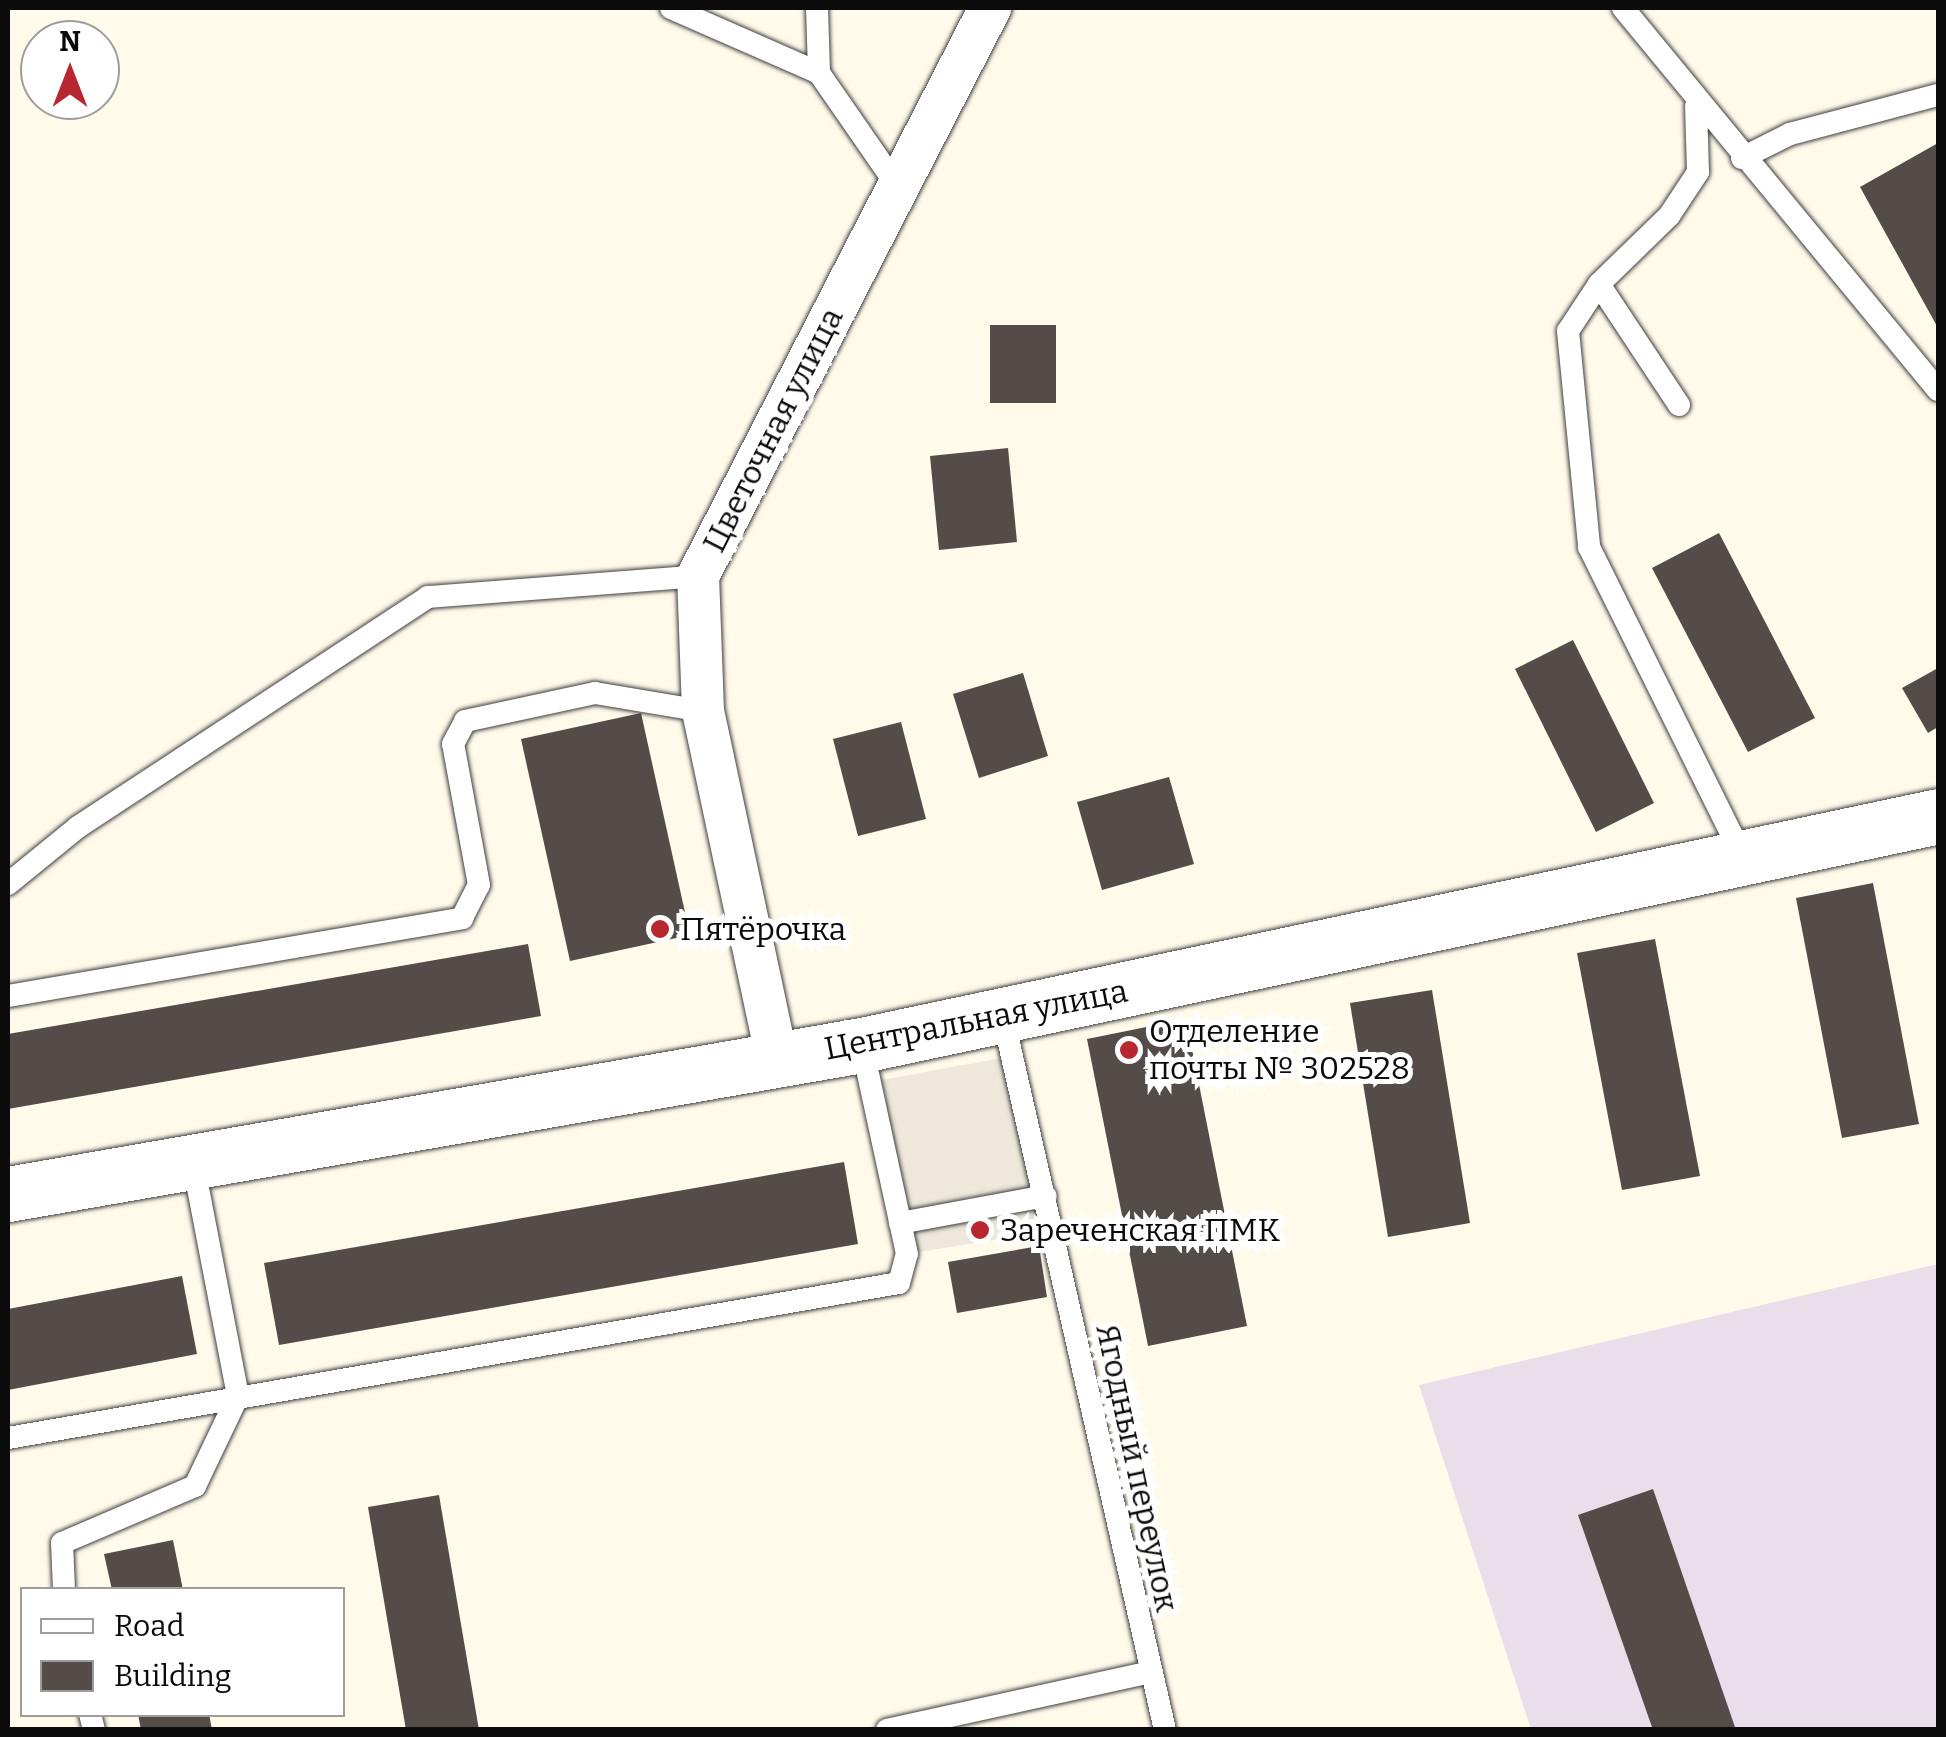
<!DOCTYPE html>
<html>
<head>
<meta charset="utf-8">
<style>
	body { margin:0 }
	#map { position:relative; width:1946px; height:1737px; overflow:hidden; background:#fffaea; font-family:Bitter,serif }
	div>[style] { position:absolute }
	.industrial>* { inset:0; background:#e9dfea }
	.plaza>* { inset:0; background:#ede8da }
	.building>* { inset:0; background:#544c48 }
	.roads { filter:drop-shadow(0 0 2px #3e3e3e) drop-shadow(0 0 2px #3e3e3e) }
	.service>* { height:22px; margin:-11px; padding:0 11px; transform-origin:11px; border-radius:11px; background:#fff }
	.minor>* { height:42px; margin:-21px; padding:0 21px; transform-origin:21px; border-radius:21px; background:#fff }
	.tertiary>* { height:55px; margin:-27.5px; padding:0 27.5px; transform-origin:27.5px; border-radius:27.5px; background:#fff }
	.dots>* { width:28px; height:28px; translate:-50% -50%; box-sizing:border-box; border:5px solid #fff; border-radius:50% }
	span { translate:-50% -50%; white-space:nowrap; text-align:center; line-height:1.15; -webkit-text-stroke:10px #fff; paint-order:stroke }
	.street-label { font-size:32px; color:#0b0b0b }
	.poi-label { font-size:32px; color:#0b0b0b }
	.left { translate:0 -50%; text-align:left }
	.frame { position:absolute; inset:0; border:10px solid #0b0b0b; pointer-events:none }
	.legend { position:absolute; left:20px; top:1587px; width:325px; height:130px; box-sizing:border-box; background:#fff; border:2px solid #9d9d9d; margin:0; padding:12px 18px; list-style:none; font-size:30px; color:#0b0b0b }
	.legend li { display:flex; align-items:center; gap:20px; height:50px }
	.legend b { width:50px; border:2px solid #9d9d9d }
	.north { position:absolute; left:20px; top:20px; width:100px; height:100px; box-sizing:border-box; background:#fff; border:2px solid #9d9d9d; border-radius:50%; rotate:0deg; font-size:28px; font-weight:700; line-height:40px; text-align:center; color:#0b0b0b }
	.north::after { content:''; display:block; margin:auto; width:35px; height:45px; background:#b8262f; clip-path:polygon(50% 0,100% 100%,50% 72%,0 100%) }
</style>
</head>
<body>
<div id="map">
	<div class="industrial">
		<i style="clip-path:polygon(1938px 1264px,1938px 1729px,1531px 1729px,1419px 1385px)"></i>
	</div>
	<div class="plaza">
		<i style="clip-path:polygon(1012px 1056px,1054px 1230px,907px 1254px,871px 1082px)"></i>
	</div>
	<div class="building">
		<i style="clip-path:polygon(1938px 143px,1938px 328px,1860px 187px)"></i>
		<i style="clip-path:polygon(990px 325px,1056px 325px,1056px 403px,990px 403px)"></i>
		<i style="clip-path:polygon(1008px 448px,1017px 542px,939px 550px,930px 456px)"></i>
		<i style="clip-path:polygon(1719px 533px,1815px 718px,1748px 752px,1652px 568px)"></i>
		<i style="clip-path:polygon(1573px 640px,1654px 803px,1596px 832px,1515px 669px)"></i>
		<i style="clip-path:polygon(1938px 668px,1938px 727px,1928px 733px,1902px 688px)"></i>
		<i style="clip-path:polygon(1023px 673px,1048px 756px,979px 778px,953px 694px)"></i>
		<i style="clip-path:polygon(641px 713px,690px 935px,570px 961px,521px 739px)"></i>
		<i style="clip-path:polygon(901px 722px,926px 819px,858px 836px,833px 739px)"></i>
		<i style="clip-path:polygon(1169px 777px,1194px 864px,1102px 890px,1077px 802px)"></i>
		<i style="clip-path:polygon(1873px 883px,1919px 1124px,1842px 1138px,1796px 898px)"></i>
		<i style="clip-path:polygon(1655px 939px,1700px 1176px,1622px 1190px,1577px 953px)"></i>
		<i style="clip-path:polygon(528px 944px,541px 1016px,8px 1109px,8px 1034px)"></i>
		<i style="clip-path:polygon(1432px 990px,1470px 1223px,1388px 1237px,1350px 1003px)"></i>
		<i style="clip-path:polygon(1186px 1019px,1247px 1326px,1148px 1346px,1087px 1039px)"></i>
		<i style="clip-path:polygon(844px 1162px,858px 1244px,279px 1345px,264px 1263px)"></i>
		<i style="clip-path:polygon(1039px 1246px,1047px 1297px,957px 1313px,948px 1262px)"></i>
		<i style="clip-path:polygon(182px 1276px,197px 1354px,8px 1390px,8px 1309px)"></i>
		<i style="clip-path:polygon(1653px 1489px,1736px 1730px,1653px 1730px,1578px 1515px)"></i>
		<i style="clip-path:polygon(439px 1495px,479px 1730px,406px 1730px,368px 1507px)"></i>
		<i style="clip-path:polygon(173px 1540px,183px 1590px,112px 1590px,104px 1554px)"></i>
		<i style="clip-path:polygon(138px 1714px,209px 1714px,212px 1730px,141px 1730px)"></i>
	</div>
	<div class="roads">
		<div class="service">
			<i style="left:671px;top:8px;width:162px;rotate:23.7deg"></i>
			<i style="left:819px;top:73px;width:139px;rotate:55.3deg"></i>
			<i style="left:817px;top:8px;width:65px;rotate:88.2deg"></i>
			<i style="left:1623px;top:8px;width:495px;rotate:50.5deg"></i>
			<i style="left:1742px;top:158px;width:54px;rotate:-26.6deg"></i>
			<i style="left:1790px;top:134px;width:153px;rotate:-14.8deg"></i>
			<i style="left:1599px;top:284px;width:98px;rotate:-44.2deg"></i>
			<i style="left:1669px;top:216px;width:53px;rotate:-56.6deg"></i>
			<i style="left:1698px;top:172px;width:66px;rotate:-91.7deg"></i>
			<i style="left:1679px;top:405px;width:145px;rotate:-123.5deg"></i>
			<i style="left:1599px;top:284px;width:56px;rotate:123.4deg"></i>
			<i style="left:1568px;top:331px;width:217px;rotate:84.4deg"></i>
			<i style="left:1589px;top:547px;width:348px;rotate:63.6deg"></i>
			<i style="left:8px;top:884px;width:90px;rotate:-39.2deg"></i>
			<i style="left:78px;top:827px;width:419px;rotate:-33.3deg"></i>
			<i style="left:428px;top:597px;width:271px;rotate:-4.4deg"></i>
			<i style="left:8px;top:996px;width:461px;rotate:-9.7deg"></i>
			<i style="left:462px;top:918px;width:37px;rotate:-63deg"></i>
			<i style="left:479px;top:885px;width:143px;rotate:-100.4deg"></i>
			<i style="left:453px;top:744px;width:26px;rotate:-62deg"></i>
			<i style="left:465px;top:721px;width:133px;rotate:-12.2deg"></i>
			<i style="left:595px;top:693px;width:109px;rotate:9.5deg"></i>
			<i style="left:1003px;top:1017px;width:731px;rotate:77.2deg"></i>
			<i style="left:900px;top:1223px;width:148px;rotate:-10.5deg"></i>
			<i style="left:8px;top:1438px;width:904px;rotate:-9.87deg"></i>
			<i style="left:899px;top:1283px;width:30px;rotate:-75deg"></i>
			<i style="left:907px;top:1254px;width:214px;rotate:-102.2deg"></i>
			<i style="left:64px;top:1590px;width:47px;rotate:-92.4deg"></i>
			<i style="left:62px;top:1543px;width:145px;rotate:-23.2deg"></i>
			<i style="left:195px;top:1486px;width:100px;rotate:-64.5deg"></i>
			<i style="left:238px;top:1396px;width:237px;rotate:-100.9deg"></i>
			<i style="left:90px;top:1714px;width:16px;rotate:76deg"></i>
			<i style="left:887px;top:1730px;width:265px;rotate:-12.4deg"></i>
		</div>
		<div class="minor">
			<i style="left:777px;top:1059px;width:356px;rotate:-102deg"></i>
			<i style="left:703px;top:711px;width:135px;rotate:-92.1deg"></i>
			<i style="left:698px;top:576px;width:639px;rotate:-62.79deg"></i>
		</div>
		<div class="tertiary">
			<i style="left:8px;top:1194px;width:867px;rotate:-9.9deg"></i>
			<i style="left:862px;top:1045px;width:1100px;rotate:-12.01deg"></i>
		</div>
	</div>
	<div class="dots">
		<i style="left:660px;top:929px;background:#b8262f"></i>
		<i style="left:1129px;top:1050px;background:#b8262f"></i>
		<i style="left:980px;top:1230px;background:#b8262f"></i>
	</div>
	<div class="street-label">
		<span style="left:773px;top:430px;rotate:-63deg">Цветочная улица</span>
		<span style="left:976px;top:1020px;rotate:-11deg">Центральная улица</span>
		<span style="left:1137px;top:1468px;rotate:78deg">Ягодный переулок</span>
	</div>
	<div class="poi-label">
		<span class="left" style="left:680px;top:929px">Пятёрочка</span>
		<span class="left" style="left:1149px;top:1050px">Отделение<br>почты № 302528</span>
		<span class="left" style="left:1000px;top:1230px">Зареченская ПМК</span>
	</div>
	<div class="frame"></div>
	<ul class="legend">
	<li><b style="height:12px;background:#fff"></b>Road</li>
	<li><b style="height:28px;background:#544c48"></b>Building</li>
	</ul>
	<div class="north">N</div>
</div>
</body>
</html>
